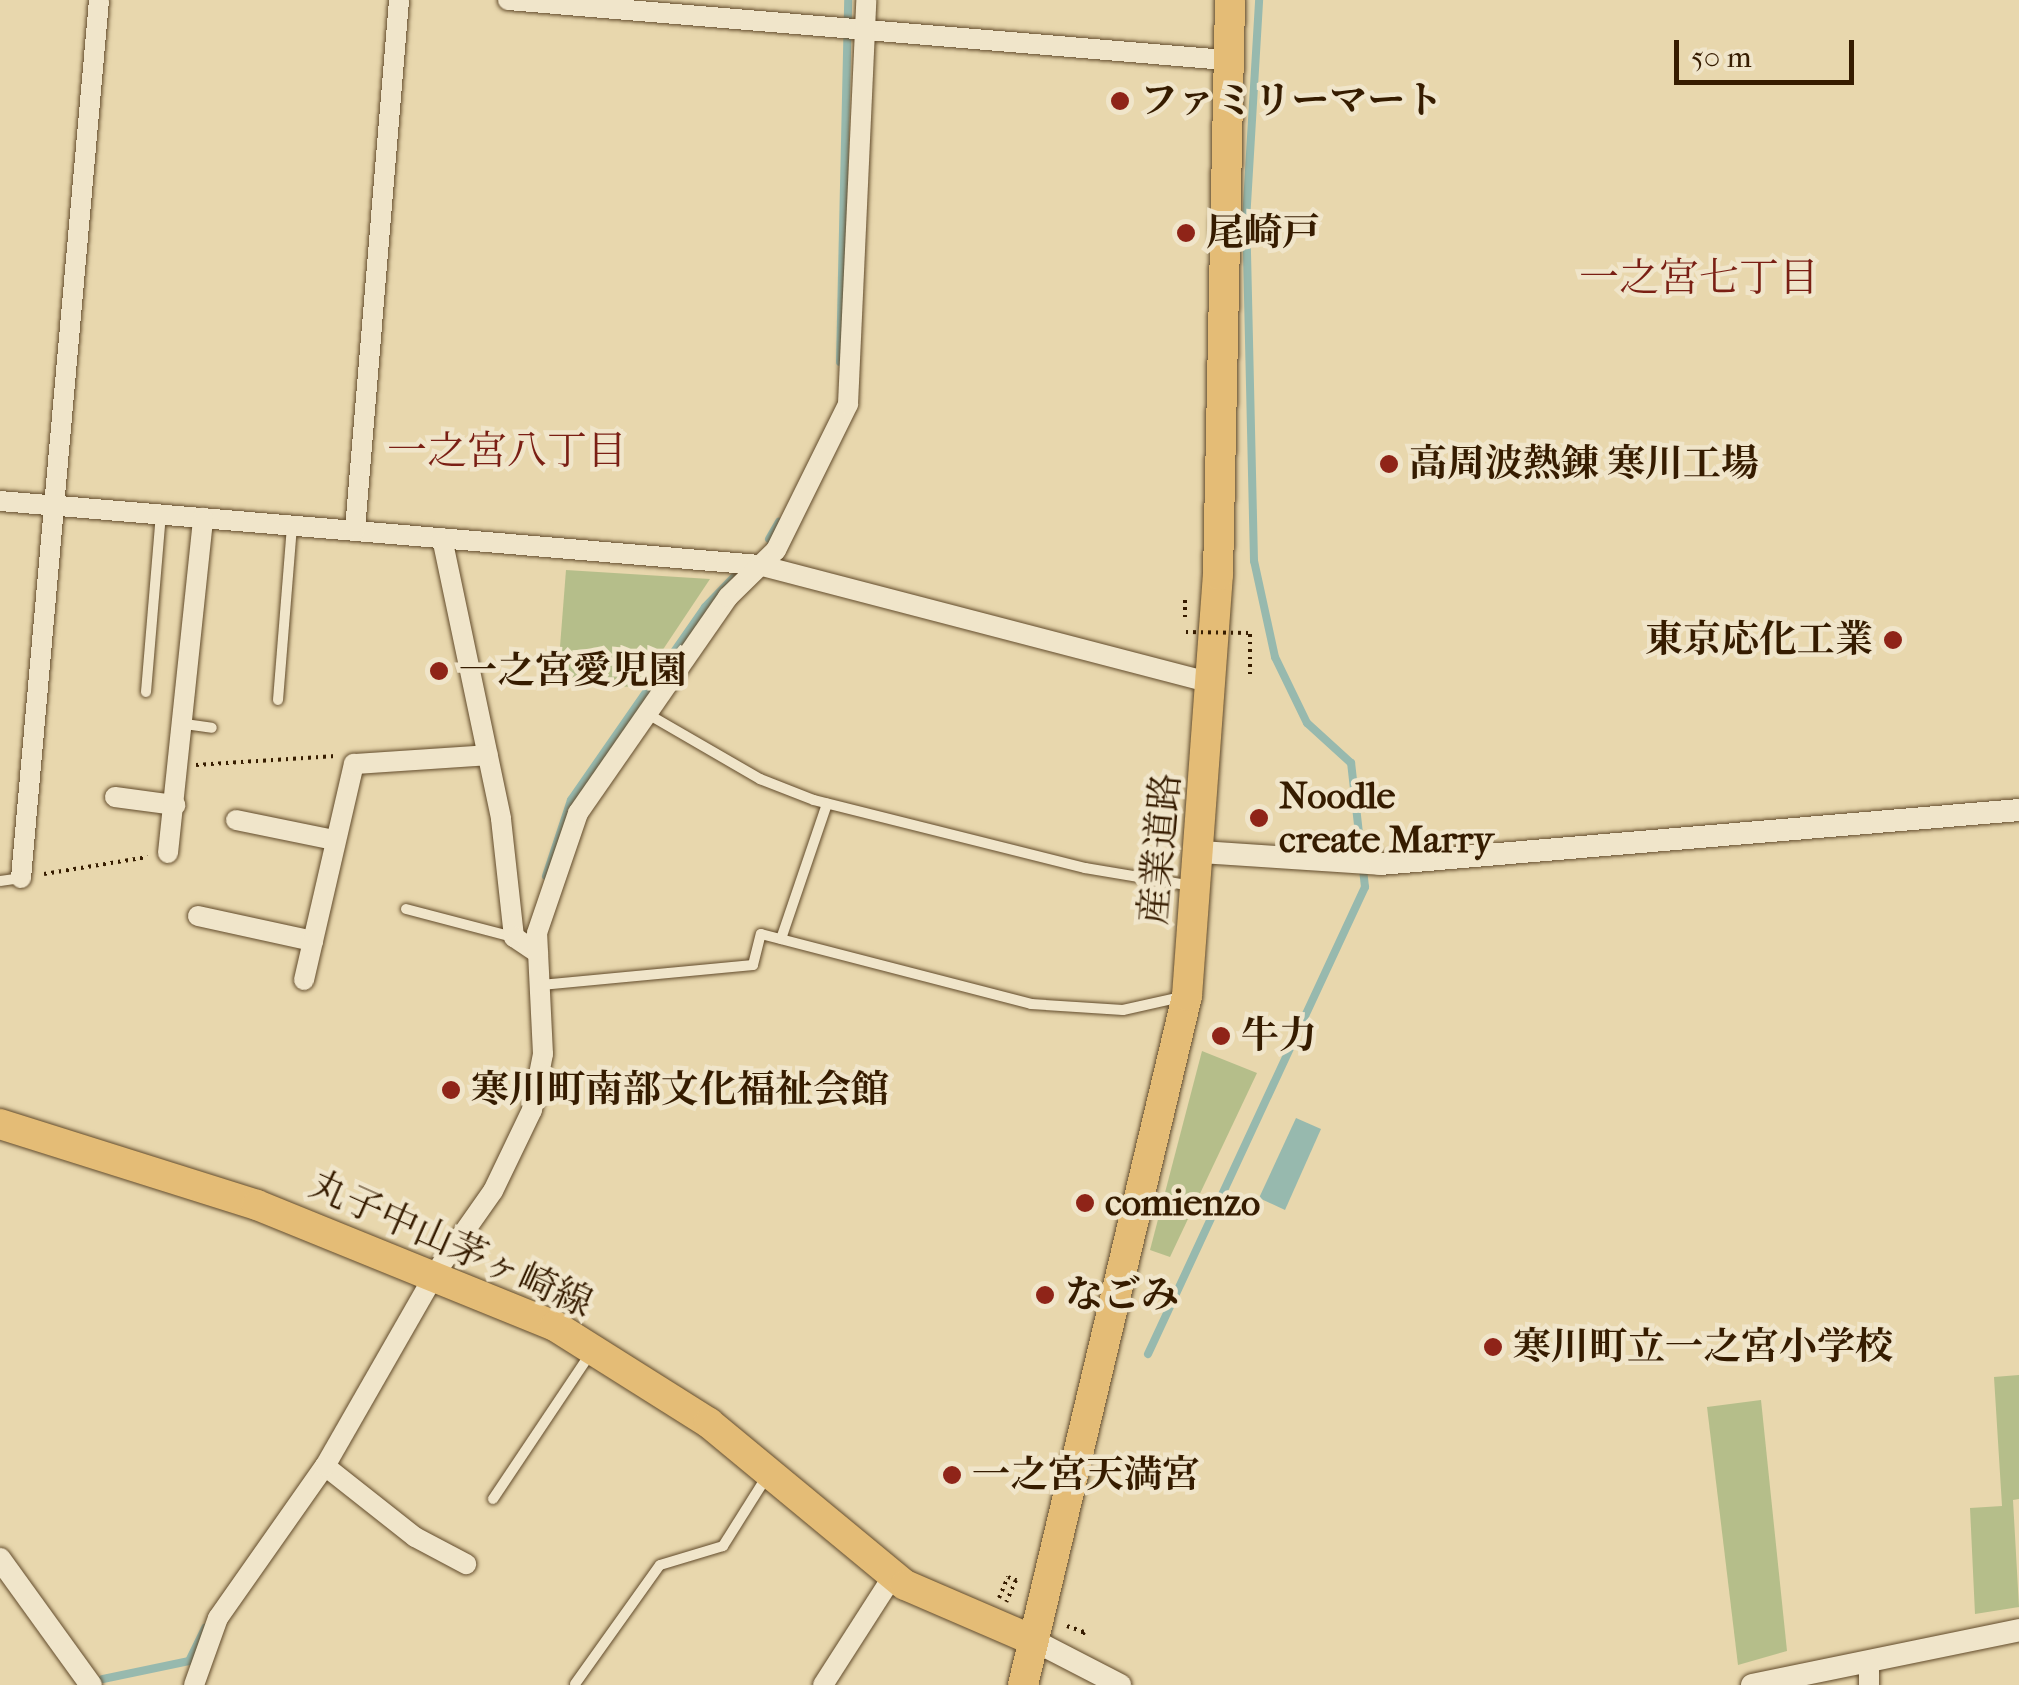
<!DOCTYPE html>
<html>
<head>
<meta charset="utf-8">
<style>
	body { margin:0 }
	#map { position:relative; width:2019px; height:1685px; overflow:hidden; background:#e8d7ad; font-family:"IM FELL French Canon","Noto Serif JP",serif }
	div>[style] { position:absolute }
	.green>* { inset:0; background:#b5be8a }
	.water>* { inset:0; background:#97b9ae }
	.stream>* { height:8px; margin:-4px; padding:0 4px; transform-origin:4px; border-radius:4px; background:#97b9ae }
	.path>* { height:4px; margin-top:-2px; transform-origin:0; background:repeating-linear-gradient(90deg,#361c00 0 2.5px,transparent 0 7.5px) }
	.roads { filter:drop-shadow(0 0 2px #624b2b) drop-shadow(0 0 2px #624b2b) }
	.service>* { height:10px; margin:-5px; padding:0 5px; transform-origin:5px; border-radius:5px; background:#f0e5ca }
	.minor>* { height:20px; margin:-10px; padding:0 10px; transform-origin:10px; border-radius:10px; background:#f0e5ca }
	.tertiary>* { height:22px; margin:-11px; padding:0 11px; transform-origin:11px; border-radius:11px; background:#f0e5ca }
	.primary>* { height:30px; margin:-15px; padding:0 15px; transform-origin:15px; border-radius:15px; background:#e4bc76 }
	.path-bridge>* { height:4px; margin-top:-2px; transform-origin:0; background:repeating-linear-gradient(90deg,#361c00 0 2.5px,transparent 0 7.5px) }
	.dots>* { width:28px; height:28px; translate:-50% -50%; box-sizing:border-box; border:5px solid #f0e5ca; border-radius:50% }
	span { translate:-50% -50%; white-space:nowrap; text-align:center; line-height:1.15; -webkit-text-stroke:9px #f0e5ca; paint-order:stroke }
	.poi-label { font-size:38px; color:#361c00; font-weight:700 }
	.left { translate:0 -50%; text-align:left }
	.right { translate:-100% -50%; text-align:right }
	.street-label { font-size:38px; color:#361c00 }
	.neighbourhood-label { font-size:40px; color:#7a1f14 }
	.scale { position:absolute; left:1674px; top:40px; width:180px; height:45px; box-sizing:border-box; border:5px solid #361c00; border-top:0; padding-left:12px; font-size:30px; line-height:35px; white-space:nowrap; color:#361c00; -webkit-text-stroke:8px #f0e5ca; paint-order:stroke }
</style>
</head>
<body>
<div id="map">
	<div class="green">
		<i style="clip-path:polygon(566px 570px,710px 579px,638px 687px,557px 685px)"></i>
		<i style="clip-path:polygon(1202px 1051px,1257px 1073px,1170px 1257px,1150px 1250px)"></i>
		<i style="clip-path:polygon(2019px 1375px,2019px 1499px,2013px 1500px,2019px 1607px,1975px 1614px,1970px 1508px,2002px 1506px,1994px 1377px)"></i>
		<i style="clip-path:polygon(1761px 1400px,1787px 1651px,1738px 1665px,1707px 1407px)"></i>
	</div>
	<div class="water">
		<i style="clip-path:polygon(1296px 1118px,1321px 1129px,1285px 1210px,1259px 1198px)"></i>
	</div>
	<div class="stream">
		<i style="left:840px;top:362px;width:362px;rotate:-88.7deg"></i>
		<i style="left:769px;top:539px;width:20px;rotate:-60deg"></i>
		<i style="left:546px;top:876px;width:80px;rotate:-71.8deg"></i>
		<i style="left:571px;top:800px;width:235px;rotate:-55.2deg"></i>
		<i style="left:705px;top:607px;width:42px;rotate:-46deg"></i>
		<i style="left:1148px;top:1354px;width:515px;rotate:-65.08deg"></i>
		<i style="left:1365px;top:887px;width:125px;rotate:-96.4deg"></i>
		<i style="left:1351px;top:763px;width:59px;rotate:-137.7deg"></i>
		<i style="left:1307px;top:723px;width:73px;rotate:-115.9deg"></i>
		<i style="left:1275px;top:657px;width:98px;rotate:-102.3deg"></i>
		<i style="left:1254px;top:561px;width:340px;rotate:-91.3deg"></i>
		<i style="left:1246px;top:221px;width:221px;rotate:-86.6deg"></i>
		<i style="left:103px;top:1679px;width:88px;rotate:-11.8deg"></i>
		<i style="left:189px;top:1661px;width:37px;rotate:-64deg"></i>
	</div>
	<div class="path">
		<i style="left:1185px;top:600px;width:22px;rotate:90deg"></i>
		<i style="left:1250px;top:674px;width:41px;rotate:-90deg"></i>
		<i style="left:196px;top:765px;width:140px;rotate:-3.7deg"></i>
		<i style="left:44px;top:874px;width:105px;rotate:-9.3deg"></i>
		<i style="left:999px;top:1598px;width:23px;rotate:-67deg"></i>
		<i style="left:1008px;top:1577px;width:9px;rotate:21deg"></i>
		<i style="left:1016px;top:1580px;width:24px;rotate:114deg"></i>
		<i style="left:1067px;top:1626px;width:18px;rotate:19deg"></i>
		<i style="left:1084px;top:1632px;width:7px;rotate:117deg"></i>
	</div>
	<div class="roads">
		<div class="service">
			<i style="left:146px;top:692px;width:179px;rotate:-85.2deg"></i>
			<i style="left:278px;top:700px;width:176px;rotate:-85.4deg"></i>
			<i style="left:646px;top:713px;width:132px;rotate:30.1deg"></i>
			<i style="left:760px;top:779px;width:58px;rotate:21.3deg"></i>
			<i style="left:814px;top:800px;width:279px;rotate:14.1deg"></i>
			<i style="left:1085px;top:868px;width:109px;rotate:9.5deg"></i>
			<i style="left:185px;top:724px;width:27px;rotate:8deg"></i>
			<i style="left:0;top:881px;width:21px;rotate:-8deg"></i>
			<i style="left:406px;top:909px;width:111px;rotate:14.7deg"></i>
			<i style="left:781px;top:939px;width:143px;rotate:-71.2deg"></i>
			<i style="left:541px;top:985px;width:213px;rotate:-5.4deg"></i>
			<i style="left:753px;top:965px;width:32px;rotate:-76deg"></i>
			<i style="left:761px;top:934px;width:279px;rotate:14.5deg"></i>
			<i style="left:1031px;top:1004px;width:92px;rotate:3.7deg"></i>
			<i style="left:1123px;top:1010px;width:59px;rotate:-12.6deg"></i>
			<i style="left:493px;top:1499px;width:174px;rotate:-56.2deg"></i>
			<i style="left:575px;top:1684px;width:146px;rotate:-54.5deg"></i>
			<i style="left:660px;top:1565px;width:66px;rotate:-16.8deg"></i>
			<i style="left:723px;top:1546px;width:83px;rotate:-57.8deg"></i>
		</div>
		<div class="minor">
			<i style="left:508px;top:0;width:720px;rotate:4.78deg"></i>
			<i style="left:0;top:501px;width:762px;rotate:4.82deg"></i>
			<i style="left:759px;top:565px;width:468px;rotate:14.6deg"></i>
			<i style="left:355px;top:530px;width:532px;rotate:-85.25deg"></i>
			<i style="left:442px;top:538px;width:287px;rotate:78.1deg"></i>
			<i style="left:501px;top:819px;width:119px;rotate:83.7deg"></i>
			<i style="left:514px;top:937px;width:29px;rotate:34deg"></i>
			<i style="left:115px;top:797px;width:61px;rotate:7.6deg"></i>
			<i style="left:236px;top:820px;width:100px;rotate:11.5deg"></i>
			<i style="left:168px;top:853px;width:337px;rotate:-84deg"></i>
			<i style="left:21px;top:878px;width:881px;rotate:-84.92deg"></i>
			<i style="left:198px;top:916px;width:118px;rotate:12.3deg"></i>
			<i style="left:304px;top:980px;width:222px;rotate:-77deg"></i>
			<i style="left:354px;top:764px;width:134px;rotate:-3.8deg"></i>
			<i style="left:325px;top:1466px;width:115px;rotate:38.3deg"></i>
			<i style="left:415px;top:1537px;width:58px;rotate:27.9deg"></i>
			<i style="left:1869px;top:1662px;width:23px;rotate:90deg"></i>
			<i style="left:194px;top:1685px;width:71px;rotate:-70.3deg"></i>
			<i style="left:218px;top:1618px;width:186px;rotate:-54.9deg"></i>
			<i style="left:325px;top:1466px;width:224px;rotate:-60.2deg"></i>
			<i style="left:436px;top:1272px;width:99px;rotate:-54.9deg"></i>
			<i style="left:493px;top:1191px;width:90px;rotate:-64.3deg"></i>
			<i style="left:532px;top:1110px;width:57px;rotate:-78.9deg"></i>
			<i style="left:543px;top:1054px;width:121px;rotate:-92.8deg"></i>
			<i style="left:537px;top:933px;width:127px;rotate:-71.1deg"></i>
			<i style="left:578px;top:813px;width:263px;rotate:-55.2deg"></i>
			<i style="left:728px;top:597px;width:67px;rotate:-44.4deg"></i>
			<i style="left:776px;top:550px;width:163px;rotate:-63.7deg"></i>
			<i style="left:848px;top:404px;width:404px;rotate:-87.4deg"></i>
			<i style="left:823px;top:1685px;width:130px;rotate:-57.3deg"></i>
		</div>
		<div class="tertiary">
			<i style="left:1201px;top:852px;width:179px;rotate:3.8deg"></i>
			<i style="left:1380px;top:864px;width:641px;rotate:-4.83deg"></i>
			<i style="left:0;top:1559px;width:155px;rotate:54.2deg"></i>
			<i style="left:1033px;top:1640px;width:98px;rotate:27.3deg"></i>
			<i style="left:1752px;top:1685px;width:273px;rotate:-11.6deg"></i>
		</div>
		<div class="primary">
			<i style="left:0;top:1124px;width:269px;rotate:17.5deg"></i>
			<i style="left:257px;top:1205px;width:322px;rotate:22.1deg"></i>
			<i style="left:555px;top:1326px;width:182px;rotate:32.2deg"></i>
			<i style="left:709px;top:1423px;width:254px;rotate:39.6deg"></i>
			<i style="left:905px;top:1585px;width:139px;rotate:23.3deg"></i>
			<i style="left:1023px;top:1685px;width:708px;rotate:-76.61deg"></i>
			<i style="left:1187px;top:996px;width:422px;rotate:-85.8deg"></i>
			<i style="left:1218px;top:575px;width:575px;rotate:-88.8deg"></i>
		</div>
	</div>
	<div class="path-bridge">
		<i style="left:1186px;top:632px;width:64px;rotate:0.9deg"></i>
	</div>
	<div class="dots">
		<i style="left:1120px;top:101px;background:#8f2418"></i>
		<i style="left:1186px;top:233px;background:#8f2418"></i>
		<i style="left:1389px;top:464px;background:#8f2418"></i>
		<i style="left:1893px;top:640px;background:#8f2418"></i>
		<i style="left:439px;top:671px;background:#8f2418"></i>
		<i style="left:1259px;top:818px;background:#8f2418"></i>
		<i style="left:1221px;top:1036px;background:#8f2418"></i>
		<i style="left:451px;top:1090px;background:#8f2418"></i>
		<i style="left:1085px;top:1203px;background:#8f2418"></i>
		<i style="left:1045px;top:1295px;background:#8f2418"></i>
		<i style="left:1493px;top:1347px;background:#8f2418"></i>
		<i style="left:952px;top:1475px;background:#8f2418"></i>
	</div>
	<div class="poi-label">
		<span class="left" style="left:1140px;top:101px">ファミリーマート</span>
		<span class="left" style="left:1206px;top:233px">尾崎戸</span>
		<span class="left" style="left:1409px;top:464px">高周波熱錬 寒川工場</span>
		<span class="right" style="left:1873px;top:640px">東京応化工業</span>
		<span class="left" style="left:459px;top:671px">一之宮愛児園</span>
		<span class="left" style="left:1279px;top:818px">Noodle<br>create Marry</span>
		<span class="left" style="left:1241px;top:1036px">牛力</span>
		<span class="left" style="left:471px;top:1090px">寒川町南部文化福祉会館</span>
		<span class="left" style="left:1105px;top:1203px">comienzo</span>
		<span class="left" style="left:1065px;top:1295px">なごみ</span>
		<span class="left" style="left:1513px;top:1347px">寒川町立一之宮小学校</span>
		<span class="left" style="left:972px;top:1475px">一之宮天満宮</span>
	</div>
	<div class="street-label">
		<span style="left:1160px;top:849px;rotate:-85deg">産業道路</span>
		<span style="left:451px;top:1244px;rotate:24deg">丸子中山茅ヶ崎線</span>
	</div>
	<div class="neighbourhood-label">
		<span style="left:1699px;top:278px">一之宮七丁目</span>
		<span style="left:507px;top:451px">一之宮八丁目</span>
	</div>
	<div class="scale">50 m</div>
</div>
</body>
</html>
